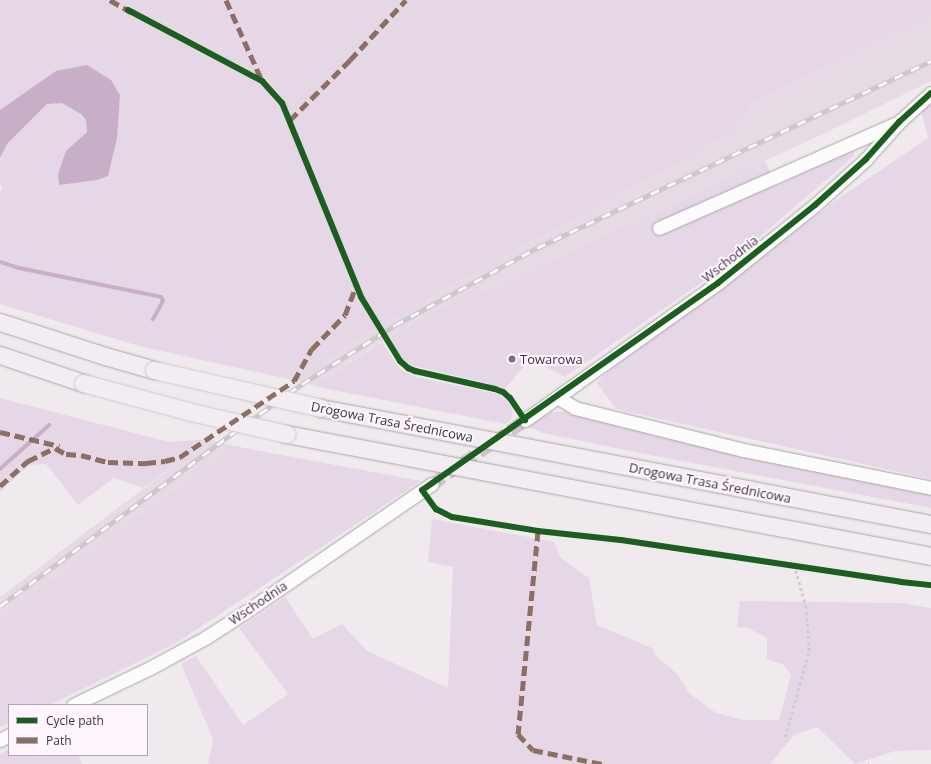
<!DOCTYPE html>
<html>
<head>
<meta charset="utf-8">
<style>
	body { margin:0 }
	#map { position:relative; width:931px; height:764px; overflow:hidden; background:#f0eaef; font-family:"Open Sans",sans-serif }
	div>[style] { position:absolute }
	.built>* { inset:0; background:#e6dae5 }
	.green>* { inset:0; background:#e6d7e6 }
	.water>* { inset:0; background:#c9aec8 }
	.stream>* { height:4px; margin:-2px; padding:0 2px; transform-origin:2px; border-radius:2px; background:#c9aec8 }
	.minor-tunnel>* { height:13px; margin-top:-6.5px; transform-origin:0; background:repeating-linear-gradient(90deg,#cbc6cb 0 13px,transparent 0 19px) }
	.path>* { height:2.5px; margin-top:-1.25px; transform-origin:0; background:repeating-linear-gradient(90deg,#cecdce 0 3px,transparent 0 6px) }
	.roads { filter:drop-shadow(0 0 1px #aaa5a9) drop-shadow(0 0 1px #aaa5a9) }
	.minor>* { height:13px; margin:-6.5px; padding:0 6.5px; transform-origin:6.5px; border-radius:6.5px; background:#fdfcfd }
	.major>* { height:17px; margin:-8.5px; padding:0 8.5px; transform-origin:8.5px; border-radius:8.5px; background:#f3edf3 }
	.rail>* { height:4.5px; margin-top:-2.25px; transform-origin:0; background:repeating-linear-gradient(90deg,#fff5ff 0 9px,#c9c7c9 0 18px); box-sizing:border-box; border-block:1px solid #c9c7c9 }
	.bridges { filter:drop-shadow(0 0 1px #cac8ca) drop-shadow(0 0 1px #cac8ca) }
	.major-bridge>* { height:17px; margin:-8.5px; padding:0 8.5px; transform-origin:8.5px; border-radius:8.5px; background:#f3edf3 }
	.quiet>* { height:5px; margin-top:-2.5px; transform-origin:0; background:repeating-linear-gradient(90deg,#8d6e63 0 10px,transparent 0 15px) }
	.cycleway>* { height:6px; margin:-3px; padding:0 3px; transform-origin:3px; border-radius:3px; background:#1b5e20 }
	.dots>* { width:11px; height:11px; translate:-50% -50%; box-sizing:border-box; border:2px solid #fff5ff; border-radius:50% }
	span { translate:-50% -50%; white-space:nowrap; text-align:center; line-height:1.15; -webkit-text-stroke:4px #fff5ff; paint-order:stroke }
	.street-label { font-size:13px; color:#393539 }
	.poi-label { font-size:13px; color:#393539 }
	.left { translate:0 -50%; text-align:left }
	.legend { position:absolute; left:8px; top:704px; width:140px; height:52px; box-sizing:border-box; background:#fff5ff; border:1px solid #b0a8b0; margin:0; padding:5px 7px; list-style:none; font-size:12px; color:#393539 }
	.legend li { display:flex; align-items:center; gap:8px; height:20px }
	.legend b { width:20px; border:1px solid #b0a8b0 }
</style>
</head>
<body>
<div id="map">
	<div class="built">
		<i style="clip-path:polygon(931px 16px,931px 81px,823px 134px,599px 238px,483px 295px,477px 286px,455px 300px,374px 346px,313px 386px,297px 381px,361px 337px,470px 275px,731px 134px,753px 103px)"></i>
		<i style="clip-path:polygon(209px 439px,234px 446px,0 617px,0 597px)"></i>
	</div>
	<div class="green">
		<i style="clip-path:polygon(0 0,931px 0,931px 16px,753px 103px,731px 134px,470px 275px,361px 337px,297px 381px,139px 346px,0 304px,0 191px,2px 189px,0 180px,0 159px,7px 144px,47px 104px,62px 103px,81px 114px,86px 120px,87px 132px,66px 151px,97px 180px,111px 80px,0 110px)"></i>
		<i style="clip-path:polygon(931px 102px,931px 479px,616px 409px,597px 383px,609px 371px,842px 196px,928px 138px,921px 110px)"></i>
		<i style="clip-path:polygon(853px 147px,854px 156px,762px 235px,705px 280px,565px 377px,530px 359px,504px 390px,487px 383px,409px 365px,398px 356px,390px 337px,455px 300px,477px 285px,484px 294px,599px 238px,765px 161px,777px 186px)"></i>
		<i style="clip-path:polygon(382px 342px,400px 369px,416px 377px,499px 394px,508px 402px,513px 411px,511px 420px,505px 424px,313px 386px)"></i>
		<i style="clip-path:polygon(0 398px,169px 442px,209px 439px,143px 488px,114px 478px,78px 505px,46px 464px,29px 465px,0 492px)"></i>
		<i style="clip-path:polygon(551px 412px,570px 412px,931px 491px,931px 508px,635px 452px,543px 433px,527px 426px)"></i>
		<i style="clip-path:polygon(234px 446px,421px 481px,178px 642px,50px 705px,9px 705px,9px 723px,0 727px,0 617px)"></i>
		<i style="clip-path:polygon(432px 519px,554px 542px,561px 558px,589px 578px,597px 625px,652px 648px,656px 656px,677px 674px,690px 694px,716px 713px,744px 720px,779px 720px,791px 675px,784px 665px,767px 659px,767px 638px,748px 628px,737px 627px,740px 601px,901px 603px,931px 608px,931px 750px,895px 751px,855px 764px,817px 727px,794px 735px,770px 764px,208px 764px,213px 739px,181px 664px,196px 656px,243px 725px,288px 694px,239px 628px,285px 597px,313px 639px,342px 624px,367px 651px,448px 688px,453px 567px,428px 562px)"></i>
		<i style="clip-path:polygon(9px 749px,9px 755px,78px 755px,82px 764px,0 764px,0 754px)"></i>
	</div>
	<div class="water">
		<i style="clip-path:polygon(87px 65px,111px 80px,120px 95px,117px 138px,108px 176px,97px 180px,59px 185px,58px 174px,66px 151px,87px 132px,86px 120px,81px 114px,62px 103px,47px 104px,7px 144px,0 158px,0 110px,56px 71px)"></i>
	</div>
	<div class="stream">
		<i style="left:0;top:262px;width:20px;rotate:18deg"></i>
		<i style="left:19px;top:268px;width:145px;rotate:11.5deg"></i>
		<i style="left:161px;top:297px;width:4px;rotate:63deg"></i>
		<i style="left:163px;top:301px;width:21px;rotate:119deg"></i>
		<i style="left:0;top:469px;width:66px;rotate:-41.9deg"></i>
	</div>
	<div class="minor-tunnel">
		<i style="left:432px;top:484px;width:113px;rotate:-34.5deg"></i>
	</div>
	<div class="path">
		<i style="left:785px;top:737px;width:89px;rotate:-74.4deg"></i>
		<i style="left:809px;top:651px;width:43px;rotate:-94deg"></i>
		<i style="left:806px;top:608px;width:44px;rotate:-105.9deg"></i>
		<i style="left:868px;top:764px;width:1px"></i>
	</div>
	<div class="roads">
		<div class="minor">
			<i style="left:659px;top:228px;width:258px;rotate:-23.8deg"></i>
			<i style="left:557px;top:397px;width:21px;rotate:31deg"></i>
			<i style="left:575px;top:408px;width:173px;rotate:14deg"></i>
			<i style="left:743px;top:450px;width:192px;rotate:11.4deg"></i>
			<i style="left:525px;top:420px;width:237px;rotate:-35.4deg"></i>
			<i style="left:718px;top:283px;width:124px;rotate:-38.8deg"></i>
			<i style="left:815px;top:205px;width:69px;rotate:-42deg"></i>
			<i style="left:866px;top:159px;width:50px;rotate:-48.3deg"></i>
			<i style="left:899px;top:122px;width:43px;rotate:-42.2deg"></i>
			<i style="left:73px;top:705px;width:85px;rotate:-25.7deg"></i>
			<i style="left:150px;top:668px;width:63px;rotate:-28.6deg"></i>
			<i style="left:205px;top:638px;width:46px;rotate:-32.7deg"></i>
			<i style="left:244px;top:613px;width:228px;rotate:-34.5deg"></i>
			<i style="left:0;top:740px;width:10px;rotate:-29deg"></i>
		</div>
		<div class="major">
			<i style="left:0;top:322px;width:110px;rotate:17.9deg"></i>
			<i style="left:105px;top:356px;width:51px;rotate:15.9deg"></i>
			<i style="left:0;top:355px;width:88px;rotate:18.6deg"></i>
			<i style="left:321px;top:408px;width:621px;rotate:10.77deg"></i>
			<i style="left:286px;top:434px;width:656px;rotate:10.71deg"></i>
		</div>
	</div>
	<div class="rail">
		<i style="left:0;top:606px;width:287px;rotate:-36.6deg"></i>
		<i style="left:230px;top:435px;width:88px;rotate:-35.3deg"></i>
		<i style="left:302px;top:384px;width:110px;rotate:-32.4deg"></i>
		<i style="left:395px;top:325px;width:162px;rotate:-28.5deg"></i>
		<i style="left:537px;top:248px;width:436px;rotate:-25.4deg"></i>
	</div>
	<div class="bridges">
		<div class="major-bridge">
			<i style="left:154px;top:370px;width:171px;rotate:12.8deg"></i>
			<i style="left:83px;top:383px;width:112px;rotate:15deg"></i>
			<i style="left:191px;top:412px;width:98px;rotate:13deg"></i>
		</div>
	</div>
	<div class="quiet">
		<i style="left:110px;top:0;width:24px;rotate:30deg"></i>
		<i style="left:226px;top:0;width:89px;rotate:66deg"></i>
		<i style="left:290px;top:120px;width:85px;rotate:-45deg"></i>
		<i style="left:350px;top:60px;width:82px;rotate:-47deg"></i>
		<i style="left:0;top:432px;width:61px;rotate:13.3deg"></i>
		<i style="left:0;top:486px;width:38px;rotate:-42deg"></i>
		<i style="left:28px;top:461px;width:30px;rotate:-26deg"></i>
		<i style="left:55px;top:448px;width:13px;rotate:29deg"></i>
		<i style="left:66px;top:454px;width:15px;rotate:4deg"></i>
		<i style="left:81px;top:455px;width:28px;rotate:15deg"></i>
		<i style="left:108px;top:462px;width:38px;rotate:2deg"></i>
		<i style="left:146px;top:463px;width:19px;rotate:-6deg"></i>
		<i style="left:165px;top:461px;width:16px;rotate:-15deg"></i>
		<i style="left:180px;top:457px;width:137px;rotate:-33.7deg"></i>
		<i style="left:294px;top:381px;width:37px;rotate:-61deg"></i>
		<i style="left:312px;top:349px;width:47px;rotate:-45.9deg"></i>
		<i style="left:345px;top:315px;width:31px;rotate:-69deg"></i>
		<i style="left:538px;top:531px;width:204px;rotate:95.6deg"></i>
		<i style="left:518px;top:734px;width:22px;rotate:47deg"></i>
		<i style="left:533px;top:750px;width:70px;rotate:11.5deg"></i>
	</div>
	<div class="cycleway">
		<i style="left:128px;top:10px;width:152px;rotate:27.9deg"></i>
		<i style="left:262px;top:81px;width:30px;rotate:48deg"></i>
		<i style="left:282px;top:103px;width:209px;rotate:67.8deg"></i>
		<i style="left:361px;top:297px;width:75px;rotate:58.6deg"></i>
		<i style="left:400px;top:361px;width:11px;rotate:41deg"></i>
		<i style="left:408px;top:368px;width:8px;rotate:23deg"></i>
		<i style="left:415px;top:371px;width:82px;rotate:12.7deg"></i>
		<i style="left:495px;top:389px;width:9px;rotate:21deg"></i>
		<i style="left:503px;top:392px;width:9px;rotate:41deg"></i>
		<i style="left:510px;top:398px;width:27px;rotate:56deg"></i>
		<i style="left:931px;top:93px;width:43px;rotate:137.8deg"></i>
		<i style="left:899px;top:122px;width:50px;rotate:131.7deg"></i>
		<i style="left:866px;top:159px;width:69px;rotate:138deg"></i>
		<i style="left:815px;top:205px;width:124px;rotate:141.2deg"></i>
		<i style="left:718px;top:283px;width:361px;rotate:145deg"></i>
		<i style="left:422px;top:490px;width:24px;rotate:54deg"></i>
		<i style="left:436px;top:509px;width:18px;rotate:27deg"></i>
		<i style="left:452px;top:517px;width:87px;rotate:9.2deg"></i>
		<i style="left:538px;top:531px;width:83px;rotate:6.2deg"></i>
		<i style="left:621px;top:540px;width:283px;rotate:8.5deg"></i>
		<i style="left:901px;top:582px;width:30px;rotate:6deg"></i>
	</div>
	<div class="dots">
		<i style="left:512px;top:359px;background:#797479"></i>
	</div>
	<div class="street-label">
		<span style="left:730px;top:259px;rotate:-38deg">Wschodnia</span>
		<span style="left:392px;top:422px;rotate:11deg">Drogowa Trasa Średnicowa</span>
		<span style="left:710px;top:483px;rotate:11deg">Drogowa Trasa Średnicowa</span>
		<span style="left:258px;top:603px;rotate:-34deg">Wschodnia</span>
	</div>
	<div class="poi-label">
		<span class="left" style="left:520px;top:359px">Towarowa</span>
	</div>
	<ul class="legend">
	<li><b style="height:5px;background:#1b5e20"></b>Cycle path</li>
	<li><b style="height:5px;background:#8d6e63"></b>Path</li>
	</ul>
</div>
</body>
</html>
